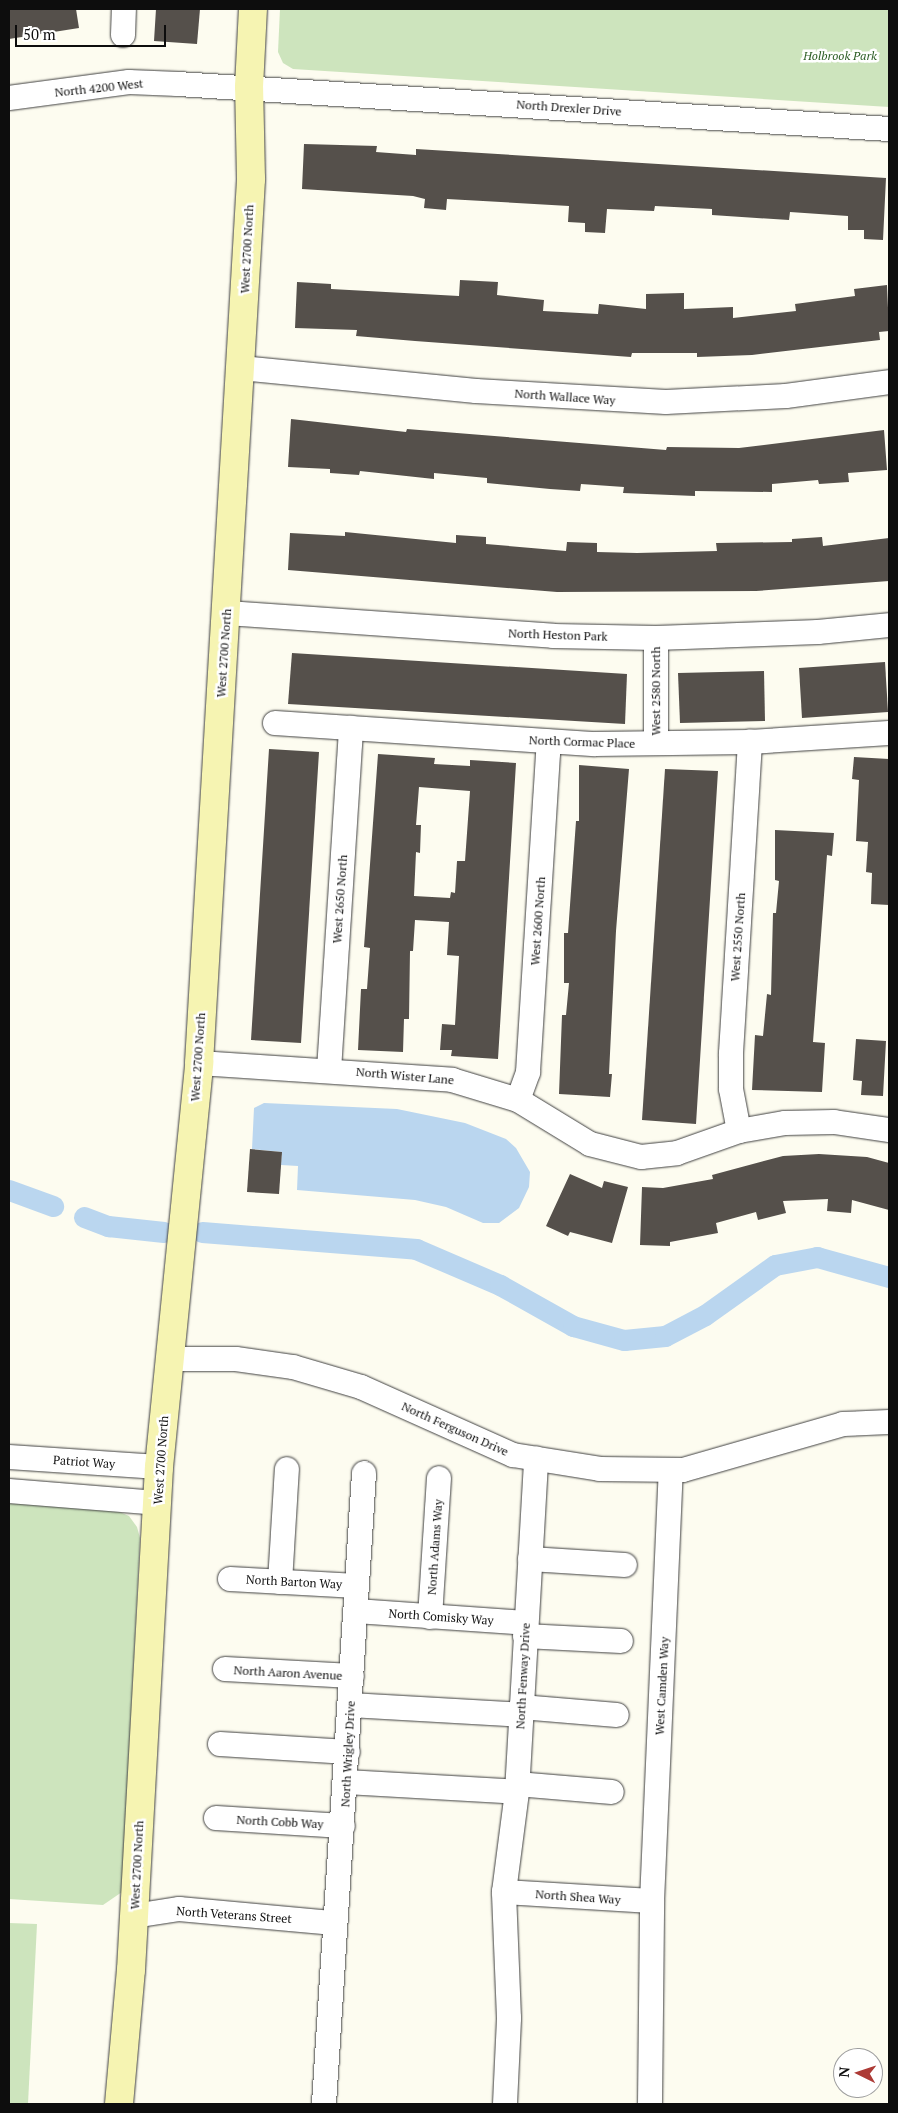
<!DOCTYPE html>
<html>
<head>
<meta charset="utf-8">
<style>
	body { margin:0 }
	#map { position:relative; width:898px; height:2113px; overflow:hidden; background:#fdfcf0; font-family:"PT Serif",serif }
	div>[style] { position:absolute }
	.green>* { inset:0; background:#cde4bd }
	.water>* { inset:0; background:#bad6ef }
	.canal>* { height:21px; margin:-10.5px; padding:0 10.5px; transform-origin:10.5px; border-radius:10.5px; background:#bad6ef }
	.building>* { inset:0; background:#55504b }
	.roads { filter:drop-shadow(0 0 1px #404040) drop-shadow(0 0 1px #404040) }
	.street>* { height:24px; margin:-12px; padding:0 12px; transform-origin:12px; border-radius:12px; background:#fff }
	.secondary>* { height:28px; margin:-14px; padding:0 14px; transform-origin:14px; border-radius:14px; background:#f6f4b2 }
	span { translate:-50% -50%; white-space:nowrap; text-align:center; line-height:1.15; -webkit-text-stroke:5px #fff; paint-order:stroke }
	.park-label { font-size:12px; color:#2c5d25; font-style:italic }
	.street-label { font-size:12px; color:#0d0d0d }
	.frame { position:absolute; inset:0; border:10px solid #0d0d0d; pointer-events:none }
	.north { position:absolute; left:833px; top:2048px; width:50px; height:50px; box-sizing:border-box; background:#fff; border:1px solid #9e9e9e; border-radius:50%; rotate:274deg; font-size:14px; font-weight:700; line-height:20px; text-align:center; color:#0d0d0d }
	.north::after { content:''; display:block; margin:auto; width:18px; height:22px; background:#ad3b36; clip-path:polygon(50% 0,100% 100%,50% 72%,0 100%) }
	.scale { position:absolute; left:15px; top:25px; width:151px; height:22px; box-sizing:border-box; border:2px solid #0d0d0d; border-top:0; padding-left:6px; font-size:15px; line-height:18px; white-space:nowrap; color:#0d0d0d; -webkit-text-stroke:4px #fff; paint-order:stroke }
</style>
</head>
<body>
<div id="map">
	<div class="green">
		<i style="clip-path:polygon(280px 9px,889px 9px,889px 107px,293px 69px,283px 63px,278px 52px)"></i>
		<i style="clip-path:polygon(9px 1503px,115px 1510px,129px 1516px,137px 1527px,140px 1538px,122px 1892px,103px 1905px,9px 1899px)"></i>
		<i style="clip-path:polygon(9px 1923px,37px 1924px,28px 2104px,9px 2104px)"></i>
	</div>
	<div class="water">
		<i style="clip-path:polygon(264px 1103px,397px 1109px,465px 1123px,506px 1139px,516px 1148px,530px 1172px,529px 1187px,519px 1208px,499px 1223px,483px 1223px,446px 1207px,415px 1200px,297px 1190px,298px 1166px,281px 1165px,282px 1152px,252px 1149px,254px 1108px)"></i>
	</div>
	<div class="canal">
		<i style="left:9px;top:1190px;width:47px;rotate:20deg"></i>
		<i style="left:84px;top:1217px;width:26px;rotate:21deg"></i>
		<i style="left:108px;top:1226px;width:56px;rotate:6.1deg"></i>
		<i style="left:202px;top:1232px;width:215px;rotate:4.5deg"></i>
		<i style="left:416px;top:1249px;width:91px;rotate:23.2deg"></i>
		<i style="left:500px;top:1285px;width:84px;rotate:29.3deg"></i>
		<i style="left:573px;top:1326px;width:53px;rotate:15.4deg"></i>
		<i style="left:624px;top:1340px;width:41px;rotate:-5.6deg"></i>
		<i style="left:665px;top:1336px;width:45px;rotate:-27.7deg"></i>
		<i style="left:705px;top:1315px;width:86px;rotate:-35.5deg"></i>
		<i style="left:775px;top:1265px;width:43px;rotate:-10.8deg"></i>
		<i style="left:817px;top:1257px;width:75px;rotate:15.5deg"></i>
	</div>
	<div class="building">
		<i style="clip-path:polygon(9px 9px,76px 9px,79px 28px,9px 39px)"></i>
		<i style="clip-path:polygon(156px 9px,200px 9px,197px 44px,154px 41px)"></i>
		<i style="clip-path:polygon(304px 144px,377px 146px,376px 152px,416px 155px,416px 149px,886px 178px,883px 240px,864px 239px,864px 230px,848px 230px,848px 216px,790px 212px,789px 220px,712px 215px,712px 209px,655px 206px,654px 211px,607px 209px,605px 233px,585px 232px,585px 223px,568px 222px,569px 206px,447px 199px,446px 210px,424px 208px,425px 199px,413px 196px,302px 189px)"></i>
		<i style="clip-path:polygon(460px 280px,498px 282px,497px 295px,544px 300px,543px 311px,598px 314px,599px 304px,646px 309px,646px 294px,684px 293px,684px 309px,733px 307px,733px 318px,796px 311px,795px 304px,855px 296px,854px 289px,887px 285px,889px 331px,879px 332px,880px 340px,752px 355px,697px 357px,697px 353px,632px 353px,631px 357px,415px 341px,356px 336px,357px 330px,295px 328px,297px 282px,331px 284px,331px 289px,459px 296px)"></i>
		<i style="clip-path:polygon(291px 419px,406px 432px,407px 429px,666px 450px,667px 447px,739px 448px,884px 430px,887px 470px,848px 473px,849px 482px,819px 484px,818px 480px,772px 484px,772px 492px,695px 491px,695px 496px,623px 493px,624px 487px,581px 484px,580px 491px,550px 489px,487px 483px,487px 478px,434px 473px,434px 479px,360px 471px,359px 475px,330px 473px,330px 469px,288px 467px)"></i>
		<i style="clip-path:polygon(345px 532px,456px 543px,456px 535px,486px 537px,486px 544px,566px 551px,567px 542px,597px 543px,597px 552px,637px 553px,717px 551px,716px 543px,792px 542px,792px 539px,822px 537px,823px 546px,889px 538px,889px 581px,756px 591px,557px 592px,288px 570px,290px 533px,345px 536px)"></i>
		<i style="clip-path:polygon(292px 653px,627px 674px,625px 724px,288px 704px)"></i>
		<i style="clip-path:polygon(885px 662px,888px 712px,802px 718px,799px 668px)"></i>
		<i style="clip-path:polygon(764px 671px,765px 721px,680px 723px,678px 673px)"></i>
		<i style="clip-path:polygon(269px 749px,319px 752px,301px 1043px,251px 1040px)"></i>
		<i style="clip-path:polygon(evenodd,378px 754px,435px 758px,434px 764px,470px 766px,470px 760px,516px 763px,498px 1059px,451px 1056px,452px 1050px,440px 1050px,442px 1024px,455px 1025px,459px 956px,447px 955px,449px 922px,415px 920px,413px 951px,410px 951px,409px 1019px,404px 1019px,403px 1052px,358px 1050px,361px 989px,367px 989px,370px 948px,364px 947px,378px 754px,419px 787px,470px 791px,465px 861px,457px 861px,455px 893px,451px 892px,450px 898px,414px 896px,416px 852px,420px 853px,421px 825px,416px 825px,419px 787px)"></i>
		<i style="clip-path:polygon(854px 757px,889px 759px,889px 905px,871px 904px,872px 873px,866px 872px,868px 842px,856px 841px,859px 780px,852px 779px)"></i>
		<i style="clip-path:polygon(579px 765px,629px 769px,616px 931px,609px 1074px,612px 1074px,610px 1097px,559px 1094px,562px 1015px,566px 1015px,569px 983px,564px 983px,564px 933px,568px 933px,576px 821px,579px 821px)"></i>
		<i style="clip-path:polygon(665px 769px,718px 771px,696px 1124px,642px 1120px)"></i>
		<i style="clip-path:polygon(775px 830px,834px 833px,832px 856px,827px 855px,813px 1042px,825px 1043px,822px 1092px,752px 1090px,755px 1035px,763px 1036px,767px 994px,771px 995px,773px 913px,776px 913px,779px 881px,775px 880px)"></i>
		<i style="clip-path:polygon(856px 1039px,886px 1041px,883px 1096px,861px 1095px,862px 1081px,853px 1080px)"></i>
		<i style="clip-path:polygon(250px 1149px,282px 1152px,279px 1194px,247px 1192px)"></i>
		<i style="clip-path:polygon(819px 1154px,867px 1157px,889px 1163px,889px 1210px,852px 1200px,851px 1213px,827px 1211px,828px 1199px,783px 1201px,786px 1213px,758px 1220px,756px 1212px,716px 1223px,718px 1233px,670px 1242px,670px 1246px,640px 1245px,642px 1187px,663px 1188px,713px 1179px,712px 1175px,783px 1156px)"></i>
		<i style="clip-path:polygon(570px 1174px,602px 1188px,604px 1181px,628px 1187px,612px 1243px,570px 1232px,568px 1236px,546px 1226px)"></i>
	</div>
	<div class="roads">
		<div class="street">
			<i style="left:123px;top:35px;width:26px;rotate:-88deg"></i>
			<i style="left:9px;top:98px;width:121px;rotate:-7.6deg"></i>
			<i style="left:129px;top:82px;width:49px;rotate:2.3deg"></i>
			<i style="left:178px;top:84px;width:712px;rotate:3.62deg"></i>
			<i style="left:241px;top:368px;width:236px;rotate:5.6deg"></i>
			<i style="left:476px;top:391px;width:190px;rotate:3.3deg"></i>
			<i style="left:666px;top:402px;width:120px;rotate:-2.9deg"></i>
			<i style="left:786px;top:396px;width:104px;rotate:-7.7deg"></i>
			<i style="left:227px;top:613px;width:327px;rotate:4deg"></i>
			<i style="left:553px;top:636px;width:103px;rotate:1.1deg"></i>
			<i style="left:656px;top:638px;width:162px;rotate:-2.1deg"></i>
			<i style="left:818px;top:632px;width:71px;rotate:-5.6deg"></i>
			<i style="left:275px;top:723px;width:321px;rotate:3.8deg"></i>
			<i style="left:595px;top:744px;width:155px;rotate:-0.7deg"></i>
			<i style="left:750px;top:742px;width:139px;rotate:-3.7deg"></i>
			<i style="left:656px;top:743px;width:105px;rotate:-90deg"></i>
			<i style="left:199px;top:1063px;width:254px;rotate:3.8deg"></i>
			<i style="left:452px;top:1080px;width:69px;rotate:16.9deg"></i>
			<i style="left:518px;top:1100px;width:84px;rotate:31.4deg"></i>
			<i style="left:590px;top:1144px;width:53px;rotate:14.3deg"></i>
			<i style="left:641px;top:1157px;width:36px;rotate:-6deg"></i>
			<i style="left:677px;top:1153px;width:66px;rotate:-19.5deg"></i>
			<i style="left:739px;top:1131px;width:47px;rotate:-9.9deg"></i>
			<i style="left:785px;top:1123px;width:49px;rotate:-1.2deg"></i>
			<i style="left:834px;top:1122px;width:56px;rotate:8.3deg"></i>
			<i style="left:329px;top:1070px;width:343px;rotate:-86.3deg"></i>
			<i style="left:518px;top:1100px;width:30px;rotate:-70deg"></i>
			<i style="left:528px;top:1072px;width:331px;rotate:-86.4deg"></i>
			<i style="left:739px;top:1131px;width:43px;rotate:-100.8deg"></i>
			<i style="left:731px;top:1089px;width:36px;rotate:-90deg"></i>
			<i style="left:731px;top:1053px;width:312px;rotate:-86.5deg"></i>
			<i style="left:170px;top:1359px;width:66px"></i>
			<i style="left:236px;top:1359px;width:58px;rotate:8deg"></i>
			<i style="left:293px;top:1367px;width:71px;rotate:16.4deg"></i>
			<i style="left:361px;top:1387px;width:167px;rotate:24.1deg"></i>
			<i style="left:513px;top:1455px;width:88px;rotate:9.1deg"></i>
			<i style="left:600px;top:1469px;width:83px;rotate:0.7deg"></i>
			<i style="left:683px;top:1470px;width:166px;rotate:-16deg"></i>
			<i style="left:843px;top:1424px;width:46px;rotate:-2.5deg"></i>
			<i style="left:9px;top:1457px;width:150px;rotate:3.8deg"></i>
			<i style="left:9px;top:1491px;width:148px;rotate:4.6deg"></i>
			<i style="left:530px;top:1559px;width:95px;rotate:3.6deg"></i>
			<i style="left:230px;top:1579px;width:127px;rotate:3.2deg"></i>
			<i style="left:280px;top:1582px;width:113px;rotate:-86.5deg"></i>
			<i style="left:356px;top:1611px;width:170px;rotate:4deg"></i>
			<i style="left:430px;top:1617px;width:139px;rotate:-86.3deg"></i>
			<i style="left:525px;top:1636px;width:96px;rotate:3deg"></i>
			<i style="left:225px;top:1669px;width:127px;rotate:3.2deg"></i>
			<i style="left:350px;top:1705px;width:171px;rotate:3.3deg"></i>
			<i style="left:521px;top:1707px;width:96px;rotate:4.8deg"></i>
			<i style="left:220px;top:1744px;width:128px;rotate:3.6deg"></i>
			<i style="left:346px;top:1782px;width:171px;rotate:3.3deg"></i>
			<i style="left:517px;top:1784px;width:95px;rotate:4.8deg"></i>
			<i style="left:216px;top:1818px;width:127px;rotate:3.6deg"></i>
			<i style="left:504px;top:1892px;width:148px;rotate:3.5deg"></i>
			<i style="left:134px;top:1916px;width:46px;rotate:-8.8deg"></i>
			<i style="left:179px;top:1909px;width:156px;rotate:5.2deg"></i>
			<i style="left:324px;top:2104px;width:632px;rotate:-86.37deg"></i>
			<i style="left:505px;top:2104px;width:86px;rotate:-87.3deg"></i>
			<i style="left:509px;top:2018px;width:126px;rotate:-92.3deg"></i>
			<i style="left:504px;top:1892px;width:101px;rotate:-82.6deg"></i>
			<i style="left:517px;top:1792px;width:334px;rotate:-86.7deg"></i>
			<i style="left:650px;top:2104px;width:203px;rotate:-89.4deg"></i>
			<i style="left:652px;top:1901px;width:431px;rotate:-87.5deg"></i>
		</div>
		<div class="secondary">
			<i style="left:119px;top:2104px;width:135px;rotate:-84.9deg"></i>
			<i style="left:131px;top:1970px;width:504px;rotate:-86.81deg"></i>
			<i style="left:159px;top:1467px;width:406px;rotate:-84.3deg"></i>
			<i style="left:199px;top:1063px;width:886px;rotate:-86.63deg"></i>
			<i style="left:251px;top:179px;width:92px;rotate:-91.2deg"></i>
			<i style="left:249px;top:87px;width:78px;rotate:-87.1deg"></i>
		</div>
	</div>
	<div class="park-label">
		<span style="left:840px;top:56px">Holbrook Park</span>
	</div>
	<div class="street-label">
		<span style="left:99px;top:88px;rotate:-6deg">North 4200 West</span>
		<span style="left:569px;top:108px;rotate:4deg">North Drexler Drive</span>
		<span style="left:247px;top:249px;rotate:-87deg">West 2700 North</span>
		<span style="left:565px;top:397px;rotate:4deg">North Wallace Way</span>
		<span style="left:558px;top:635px;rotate:2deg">North Heston Park</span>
		<span style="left:224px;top:653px;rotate:-86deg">West 2700 North</span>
		<span style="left:656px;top:691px;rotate:-90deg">West 2580 North</span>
		<span style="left:582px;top:742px;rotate:2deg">North Cormac Place</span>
		<span style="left:340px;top:899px;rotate:-86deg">West 2650 North</span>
		<span style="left:538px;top:921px;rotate:-86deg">West 2600 North</span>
		<span style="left:738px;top:937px;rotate:-86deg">West 2550 North</span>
		<span style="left:198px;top:1057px;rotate:-86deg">West 2700 North</span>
		<span style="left:405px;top:1076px;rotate:5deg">North Wister Lane</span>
		<span style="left:455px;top:1429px;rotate:24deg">North Ferguson Drive</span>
		<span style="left:161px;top:1460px;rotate:-86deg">West 2700 North</span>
		<span style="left:84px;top:1462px;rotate:4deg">Patriot Way</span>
		<span style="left:435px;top:1547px;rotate:-86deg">North Adams Way</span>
		<span style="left:294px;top:1582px;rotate:3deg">North Barton Way</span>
		<span style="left:441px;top:1617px;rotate:4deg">North Comisky Way</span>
		<span style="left:288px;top:1673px;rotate:3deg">North Aaron Avenue</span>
		<span style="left:523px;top:1676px;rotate:-87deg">North Fenway Drive</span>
		<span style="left:662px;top:1686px;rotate:-87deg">West Camden Way</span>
		<span style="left:348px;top:1754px;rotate:-87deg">North Wrigley Drive</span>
		<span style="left:280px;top:1822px;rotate:3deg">North Cobb Way</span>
		<span style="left:137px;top:1865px;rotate:-87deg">West 2700 North</span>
		<span style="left:578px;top:1897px;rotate:4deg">North Shea Way</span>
		<span style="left:234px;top:1915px;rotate:4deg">North Veterans Street</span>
	</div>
	<div class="frame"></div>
	<div class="north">N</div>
	<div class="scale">50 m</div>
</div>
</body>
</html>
